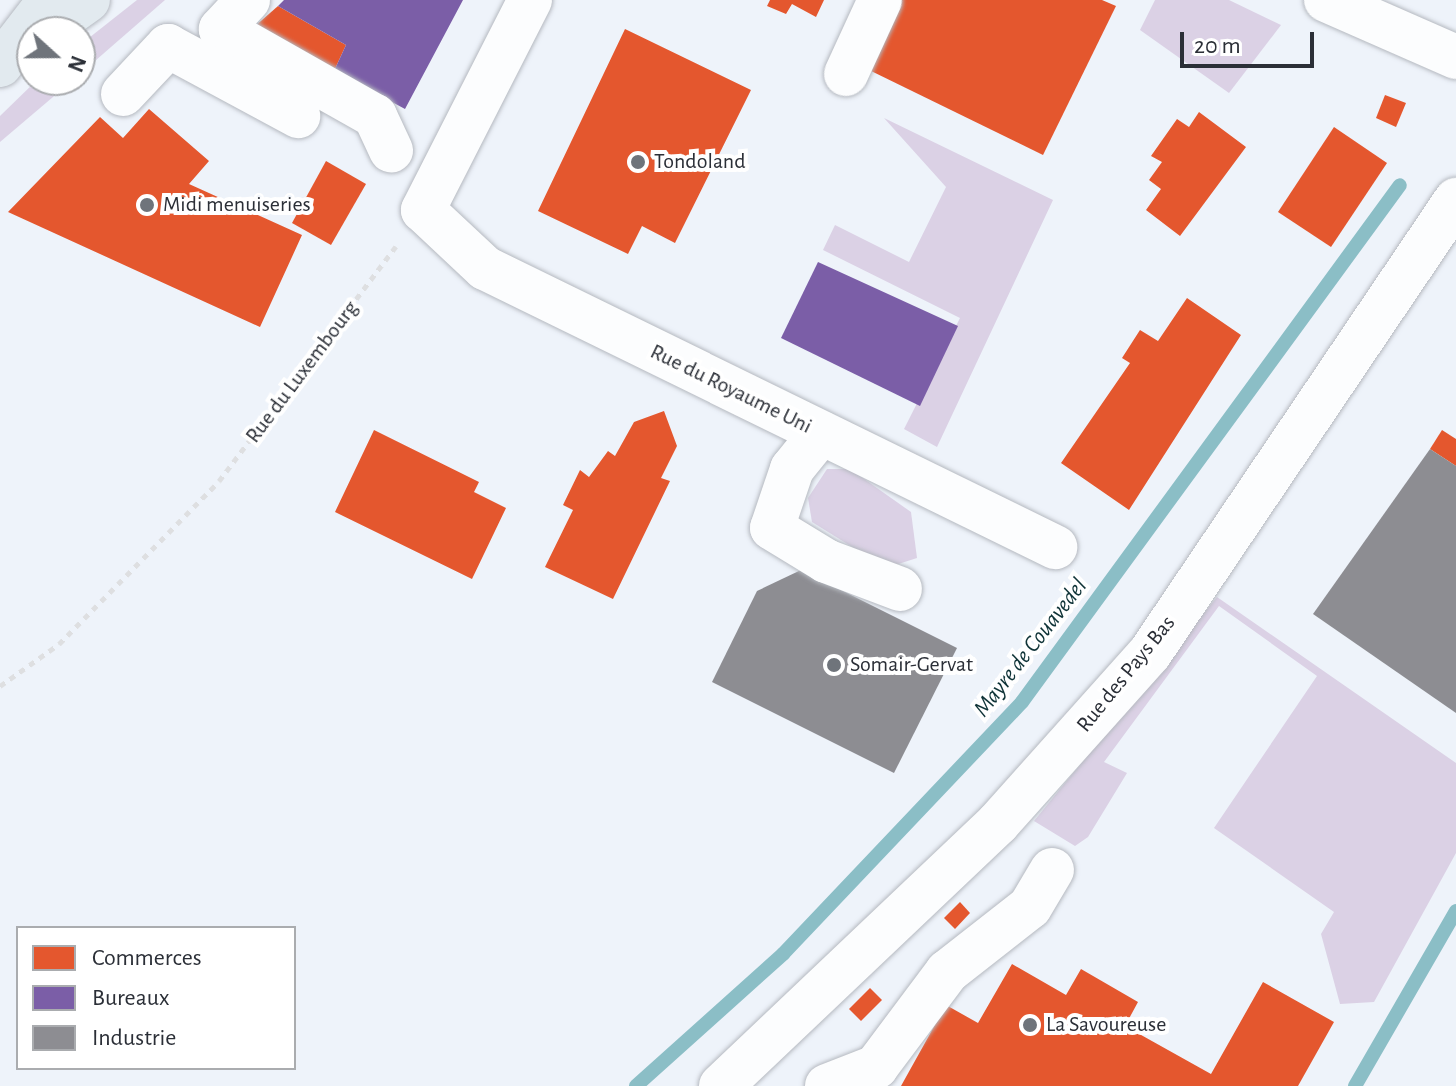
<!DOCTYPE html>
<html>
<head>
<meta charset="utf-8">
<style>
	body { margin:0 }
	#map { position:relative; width:1456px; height:1086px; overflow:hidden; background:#eef3fa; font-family:"Alegreya Sans",sans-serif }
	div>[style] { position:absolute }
	.green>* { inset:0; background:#dbd1e5 }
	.shops>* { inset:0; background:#e4572e }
	.offices>* { inset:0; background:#7b5ea7 }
	.industry>* { inset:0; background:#8d8d92 }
	.stream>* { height:14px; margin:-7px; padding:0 7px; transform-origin:7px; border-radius:7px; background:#8bbec6 }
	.path>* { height:5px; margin-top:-2.5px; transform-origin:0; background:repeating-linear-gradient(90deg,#dedfe1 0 6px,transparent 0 12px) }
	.roads { filter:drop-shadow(0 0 2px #b5b9c0) drop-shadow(0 0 2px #b5b9c0) }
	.minor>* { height:44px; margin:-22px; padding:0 22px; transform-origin:22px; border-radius:22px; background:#fcfdfe }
	.major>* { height:44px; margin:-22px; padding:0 22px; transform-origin:22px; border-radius:22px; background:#e2eaef }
	.dots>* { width:22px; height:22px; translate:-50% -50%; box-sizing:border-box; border:4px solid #fff; border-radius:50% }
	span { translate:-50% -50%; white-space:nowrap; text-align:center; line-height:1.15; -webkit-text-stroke:8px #fff; paint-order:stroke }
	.poi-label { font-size:22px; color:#2b2f37 }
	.left { translate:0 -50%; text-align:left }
	.street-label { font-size:22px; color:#2b2f37 }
	.water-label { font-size:24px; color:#0f3337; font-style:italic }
	.legend { position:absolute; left:16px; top:926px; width:280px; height:144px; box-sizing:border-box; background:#fff; border:2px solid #aaacaf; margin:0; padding:10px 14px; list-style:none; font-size:24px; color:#2b2f37 }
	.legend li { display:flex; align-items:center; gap:16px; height:40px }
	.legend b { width:40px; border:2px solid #aaacaf }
	.north { position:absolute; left:16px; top:16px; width:80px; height:80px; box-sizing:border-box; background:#fff; border:2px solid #aaacaf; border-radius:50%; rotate:111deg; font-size:22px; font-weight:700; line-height:32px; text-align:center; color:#2b2f37 }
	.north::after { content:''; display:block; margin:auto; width:28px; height:36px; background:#6f747b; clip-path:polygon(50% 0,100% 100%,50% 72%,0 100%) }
	.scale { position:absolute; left:1180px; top:32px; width:134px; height:36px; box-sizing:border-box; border:4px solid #2b2f37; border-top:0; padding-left:10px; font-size:24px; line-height:28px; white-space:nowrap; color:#2b2f37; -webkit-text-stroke:6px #fff; paint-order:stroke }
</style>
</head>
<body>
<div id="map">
	<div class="green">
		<i style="clip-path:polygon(137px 0,165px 0,80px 74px,80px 45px)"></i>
		<i style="clip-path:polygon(1155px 0,1229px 0,1281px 25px,1229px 93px,1140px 30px)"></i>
		<i style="clip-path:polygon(37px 80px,73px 80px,0 142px,0 116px)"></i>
		<i style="clip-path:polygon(884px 118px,1053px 200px,937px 447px,904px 429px,960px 318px,823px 250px,835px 225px,909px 262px,946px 187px)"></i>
		<i style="clip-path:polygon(827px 469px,850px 469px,911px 512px,917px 558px,886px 568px,812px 522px,808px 498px)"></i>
		<i style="clip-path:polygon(1217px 597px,1456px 763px,1456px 853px,1374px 1002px,1340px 1004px,1321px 934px,1334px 912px,1214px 828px,1317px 676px,1219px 606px,1104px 762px,1127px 773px,1088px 837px,1075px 846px,1034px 821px)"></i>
	</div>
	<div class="shops">
		<i style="clip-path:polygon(770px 0,824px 0,816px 17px,792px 4px,786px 14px,767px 6px)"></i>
		<i style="clip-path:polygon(901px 0,1102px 0,1116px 6px,1043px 155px,867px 69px)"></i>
		<i style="clip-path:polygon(278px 6px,346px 45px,334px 71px,253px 28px)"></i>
		<i style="clip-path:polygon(625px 29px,751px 90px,675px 243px,642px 226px,628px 254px,538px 211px)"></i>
		<i style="clip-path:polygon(1385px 95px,1406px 103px,1396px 127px,1376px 118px)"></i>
		<i style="clip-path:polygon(149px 109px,209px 161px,189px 184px,302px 235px,260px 327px,8px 212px,100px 117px,123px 138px)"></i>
		<i style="clip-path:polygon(1199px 112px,1246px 147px,1180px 236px,1146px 210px,1161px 189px,1149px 180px,1162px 162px,1151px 156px,1177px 119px,1189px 127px)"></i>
		<i style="clip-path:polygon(1334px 127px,1387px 163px,1331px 247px,1278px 212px)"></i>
		<i style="clip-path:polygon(326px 161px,366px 184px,331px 245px,292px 223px)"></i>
		<i style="clip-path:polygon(1187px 298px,1241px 335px,1129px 510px,1061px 463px,1130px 363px,1122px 358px,1140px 330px,1158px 341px)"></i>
		<i style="clip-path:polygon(664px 411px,677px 446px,661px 478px,670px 481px,613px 599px,545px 567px,573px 510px,563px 505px,580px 470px,589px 477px,608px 451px,615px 456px,634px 422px)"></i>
		<i style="clip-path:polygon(374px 430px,479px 482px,474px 492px,506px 508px,472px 579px,335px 512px)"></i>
		<i style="clip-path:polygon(1442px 430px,1456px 439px,1456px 466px,1430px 449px)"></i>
		<i style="clip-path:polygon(960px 902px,970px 913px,955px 929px,944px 918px)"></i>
		<i style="clip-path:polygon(1012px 964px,1066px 995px,1081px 969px,1138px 1002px,1125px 1026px,1211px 1074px,1263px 982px,1334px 1022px,1298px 1086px,901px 1086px,946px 1005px,978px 1023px)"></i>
		<i style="clip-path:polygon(870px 988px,882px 1000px,861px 1021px,849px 1009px)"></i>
	</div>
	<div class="offices">
		<i style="clip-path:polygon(284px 0,463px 0,405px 109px,334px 71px,346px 45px,278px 6px)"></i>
		<i style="clip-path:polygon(818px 262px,958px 326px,920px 406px,781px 338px)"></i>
	</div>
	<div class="industry">
		<i style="clip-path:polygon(1430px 449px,1456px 466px,1456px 713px,1313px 614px)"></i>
		<i style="clip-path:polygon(801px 570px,957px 648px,894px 773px,712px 682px,757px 591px)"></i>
	</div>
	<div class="stream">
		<i style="left:636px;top:1086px;width:198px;rotate:-41.9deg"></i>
		<i style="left:783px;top:954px;width:347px;rotate:-46.5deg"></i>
		<i style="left:1022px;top:702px;width:640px;rotate:-53.83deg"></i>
		<i style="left:1355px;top:1086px;width:202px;rotate:-60deg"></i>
	</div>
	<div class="path">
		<i style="left:0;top:686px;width:72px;rotate:-35.4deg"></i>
		<i style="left:59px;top:644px;width:228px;rotate:-45.5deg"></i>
		<i style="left:219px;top:481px;width:294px;rotate:-53deg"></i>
	</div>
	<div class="roads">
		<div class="minor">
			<i style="left:248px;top:0;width:40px;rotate:133deg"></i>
			<i style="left:221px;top:29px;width:177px;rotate:29.5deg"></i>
			<i style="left:375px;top:116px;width:38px;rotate:65deg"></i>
			<i style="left:530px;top:0;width:236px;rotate:117deg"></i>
			<i style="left:423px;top:210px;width:85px;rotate:43.1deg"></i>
			<i style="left:485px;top:268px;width:635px;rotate:26.08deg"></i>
			<i style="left:1326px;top:0;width:142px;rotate:23.7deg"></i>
			<i style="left:846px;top:74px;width:81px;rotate:-65.3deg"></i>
			<i style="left:123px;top:94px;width:66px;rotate:-46.8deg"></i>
			<i style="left:168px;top:46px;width:148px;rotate:28.3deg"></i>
			<i style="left:821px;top:433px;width:46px;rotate:128.9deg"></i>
			<i style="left:792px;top:469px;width:62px;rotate:108.7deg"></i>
			<i style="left:772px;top:528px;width:63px;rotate:31.4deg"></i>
			<i style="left:826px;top:561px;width:79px;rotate:20.7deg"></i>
			<i style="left:721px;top:1086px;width:382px;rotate:-43.5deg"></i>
			<i style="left:998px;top:823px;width:228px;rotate:-48.2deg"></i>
			<i style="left:1150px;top:653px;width:547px;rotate:-55.96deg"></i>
			<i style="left:827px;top:1086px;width:53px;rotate:-21.2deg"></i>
			<i style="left:876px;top:1067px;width:119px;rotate:-53.2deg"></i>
			<i style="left:947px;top:972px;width:105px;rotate:-38.1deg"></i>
			<i style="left:1030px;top:907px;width:43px;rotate:-59.3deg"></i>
		</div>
		<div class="major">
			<i style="left:43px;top:32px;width:55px;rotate:-35.4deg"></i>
			<i style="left:0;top:65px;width:82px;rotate:-52.4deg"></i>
		</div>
	</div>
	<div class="dots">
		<i style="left:638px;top:162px;background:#6f747b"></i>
		<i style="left:147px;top:205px;background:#6f747b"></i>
		<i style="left:834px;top:665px;background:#6f747b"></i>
		<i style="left:1030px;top:1025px;background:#6f747b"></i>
	</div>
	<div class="poi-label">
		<span class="left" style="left:654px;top:162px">Tondoland</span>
		<span class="left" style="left:163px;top:205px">Midi menuiseries</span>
		<span class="left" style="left:850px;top:665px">Somair-Gervat</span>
		<span class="left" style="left:1046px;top:1025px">La Savoureuse</span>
	</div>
	<div class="street-label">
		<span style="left:302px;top:372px;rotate:-53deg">Rue du Luxembourg</span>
		<span style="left:731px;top:389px;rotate:26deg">Rue du Royaume Uni</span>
		<span style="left:1126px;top:674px;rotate:-51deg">Rue des Pays Bas</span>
	</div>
	<div class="water-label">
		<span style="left:1031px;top:648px;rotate:-52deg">Mayre de Couavedel</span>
	</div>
	<ul class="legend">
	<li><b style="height:22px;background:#e4572e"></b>Commerces</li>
	<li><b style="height:22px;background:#7b5ea7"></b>Bureaux</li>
	<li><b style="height:22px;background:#8d8d92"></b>Industrie</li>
	</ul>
	<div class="north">N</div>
	<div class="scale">20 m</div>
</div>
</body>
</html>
